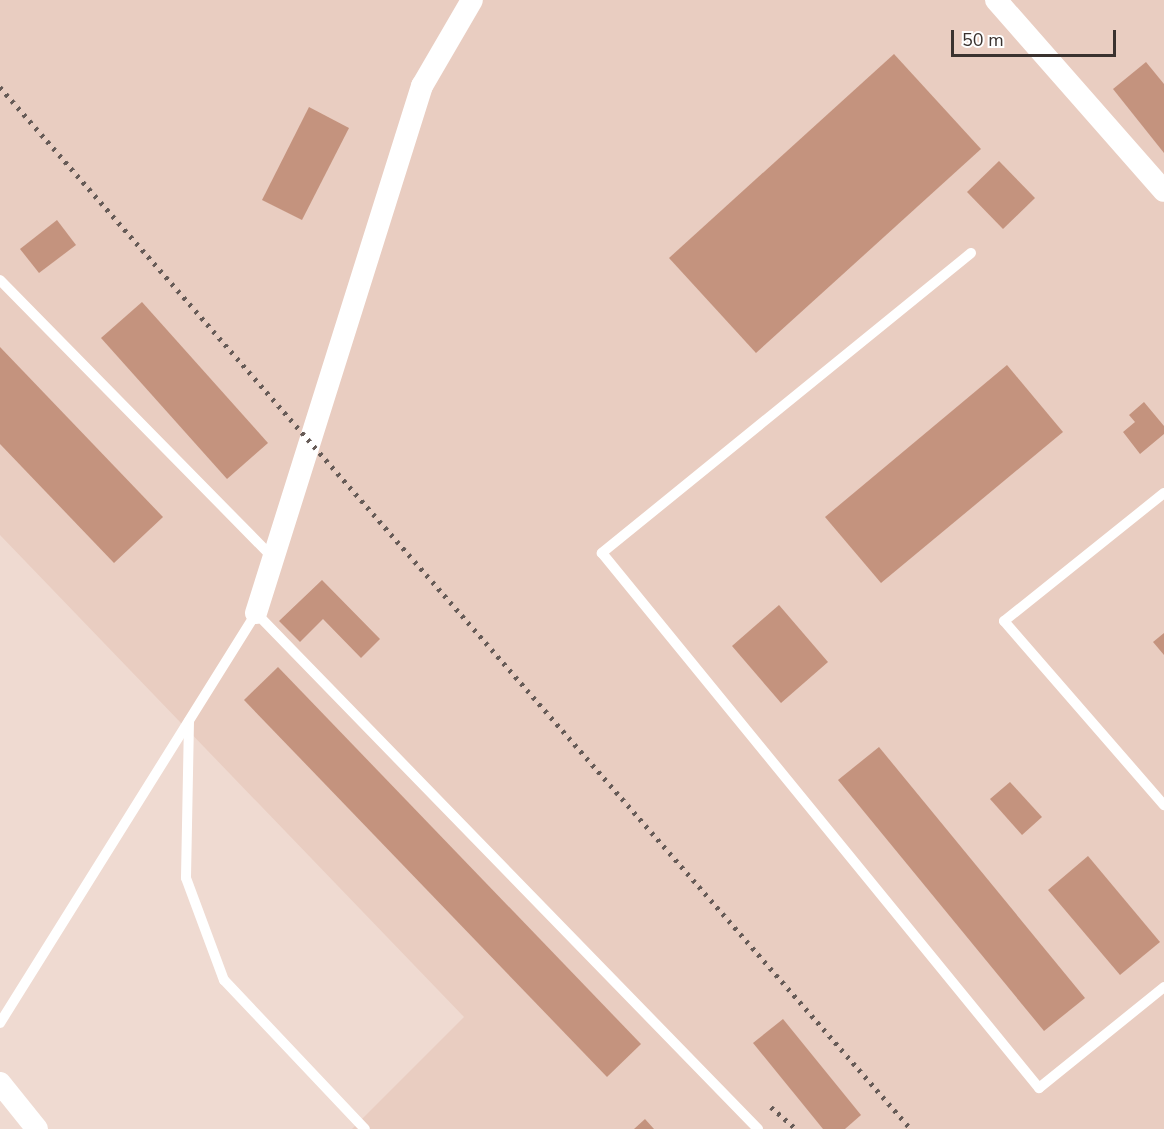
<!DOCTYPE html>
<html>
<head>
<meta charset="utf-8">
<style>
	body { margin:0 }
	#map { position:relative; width:1164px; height:1129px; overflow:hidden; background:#efdad1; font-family:"Nunito Sans",sans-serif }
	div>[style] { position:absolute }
	.built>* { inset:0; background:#e9cdc1 }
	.building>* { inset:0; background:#c4937e }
	.service>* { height:10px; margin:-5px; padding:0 5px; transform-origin:5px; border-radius:5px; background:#fff }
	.minor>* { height:22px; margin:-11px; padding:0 11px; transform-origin:11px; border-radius:11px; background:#fff }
	.rail>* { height:4.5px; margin-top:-2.25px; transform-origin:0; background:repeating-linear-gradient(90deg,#665b57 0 3px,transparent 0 9px) }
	span { translate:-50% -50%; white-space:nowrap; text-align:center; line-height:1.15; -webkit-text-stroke:4.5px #fff; paint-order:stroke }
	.scale { position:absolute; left:951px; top:30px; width:165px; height:27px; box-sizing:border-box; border:3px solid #3a322f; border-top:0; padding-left:8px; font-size:18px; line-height:21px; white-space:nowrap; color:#3a322f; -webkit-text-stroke:4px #fff; paint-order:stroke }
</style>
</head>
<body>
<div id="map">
	<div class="built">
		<i style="clip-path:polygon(0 0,1164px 0,1164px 1129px,352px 1129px,464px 1017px,0 535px)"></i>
	</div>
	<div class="building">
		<i style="clip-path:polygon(894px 54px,981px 149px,756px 353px,669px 258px)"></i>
		<i style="clip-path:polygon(1146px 62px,1164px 84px,1164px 153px,1113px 89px)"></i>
		<i style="clip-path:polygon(309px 107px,349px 128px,302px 220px,262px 200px)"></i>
		<i style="clip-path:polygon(999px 161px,1035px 198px,1003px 229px,967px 192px)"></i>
		<i style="clip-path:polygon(57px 220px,76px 245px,39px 273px,20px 249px)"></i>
		<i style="clip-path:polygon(142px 302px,268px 443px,227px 479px,101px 338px)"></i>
		<i style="clip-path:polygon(0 347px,163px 517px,114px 563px,0 444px)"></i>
		<i style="clip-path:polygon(1007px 365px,1063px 432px,881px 583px,825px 517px)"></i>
		<i style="clip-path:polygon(1144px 402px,1164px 426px,1164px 434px,1140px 454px,1123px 432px,1135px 422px,1129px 415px)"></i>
		<i style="clip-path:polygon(322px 580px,380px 639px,361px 658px,323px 619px,300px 642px,279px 621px)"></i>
		<i style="clip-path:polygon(779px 605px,828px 662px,781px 703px,732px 646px)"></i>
		<i style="clip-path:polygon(1164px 633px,1164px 655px,1153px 642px)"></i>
		<i style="clip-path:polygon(278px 667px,641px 1044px,607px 1077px,244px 700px)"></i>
		<i style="clip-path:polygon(879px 747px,1085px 998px,1044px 1031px,838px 780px)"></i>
		<i style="clip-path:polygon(1010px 782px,1042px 817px,1022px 835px,990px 799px)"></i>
		<i style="clip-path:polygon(1088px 856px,1160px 942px,1120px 975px,1048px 890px)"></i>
		<i style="clip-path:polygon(783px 1019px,861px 1115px,845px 1129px,823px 1129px,753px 1043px)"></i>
		<i style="clip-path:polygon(645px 1119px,654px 1129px,634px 1129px)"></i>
	</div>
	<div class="service">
		<i style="left:971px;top:253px;width:476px;rotate:140.9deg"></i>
		<i style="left:602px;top:553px;width:691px;rotate:50.76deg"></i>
		<i style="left:1039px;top:1088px;width:161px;rotate:-38.9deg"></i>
		<i style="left:0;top:280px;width:390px;rotate:45.5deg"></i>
		<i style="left:1164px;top:493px;width:205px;rotate:141.3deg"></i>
		<i style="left:1004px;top:621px;width:244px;rotate:49deg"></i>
		<i style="left:189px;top:721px;width:157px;rotate:91.1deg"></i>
		<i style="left:186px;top:878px;width:109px;rotate:69.6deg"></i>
		<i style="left:224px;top:980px;width:205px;rotate:46.6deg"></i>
		<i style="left:0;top:1023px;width:483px;rotate:-58deg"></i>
		<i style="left:256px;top:613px;width:720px;rotate:45.79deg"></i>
	</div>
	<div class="minor">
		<i style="left:996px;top:0;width:254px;rotate:48.7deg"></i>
		<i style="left:256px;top:613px;width:553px;rotate:-72.52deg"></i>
		<i style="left:422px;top:86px;width:99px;rotate:-59.8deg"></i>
		<i style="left:0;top:1083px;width:59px;rotate:51.2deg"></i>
	</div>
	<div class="rail">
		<i style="left:0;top:87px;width:1384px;rotate:48.84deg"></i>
		<i style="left:771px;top:1107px;width:33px;rotate:41deg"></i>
	</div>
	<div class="scale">50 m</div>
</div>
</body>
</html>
